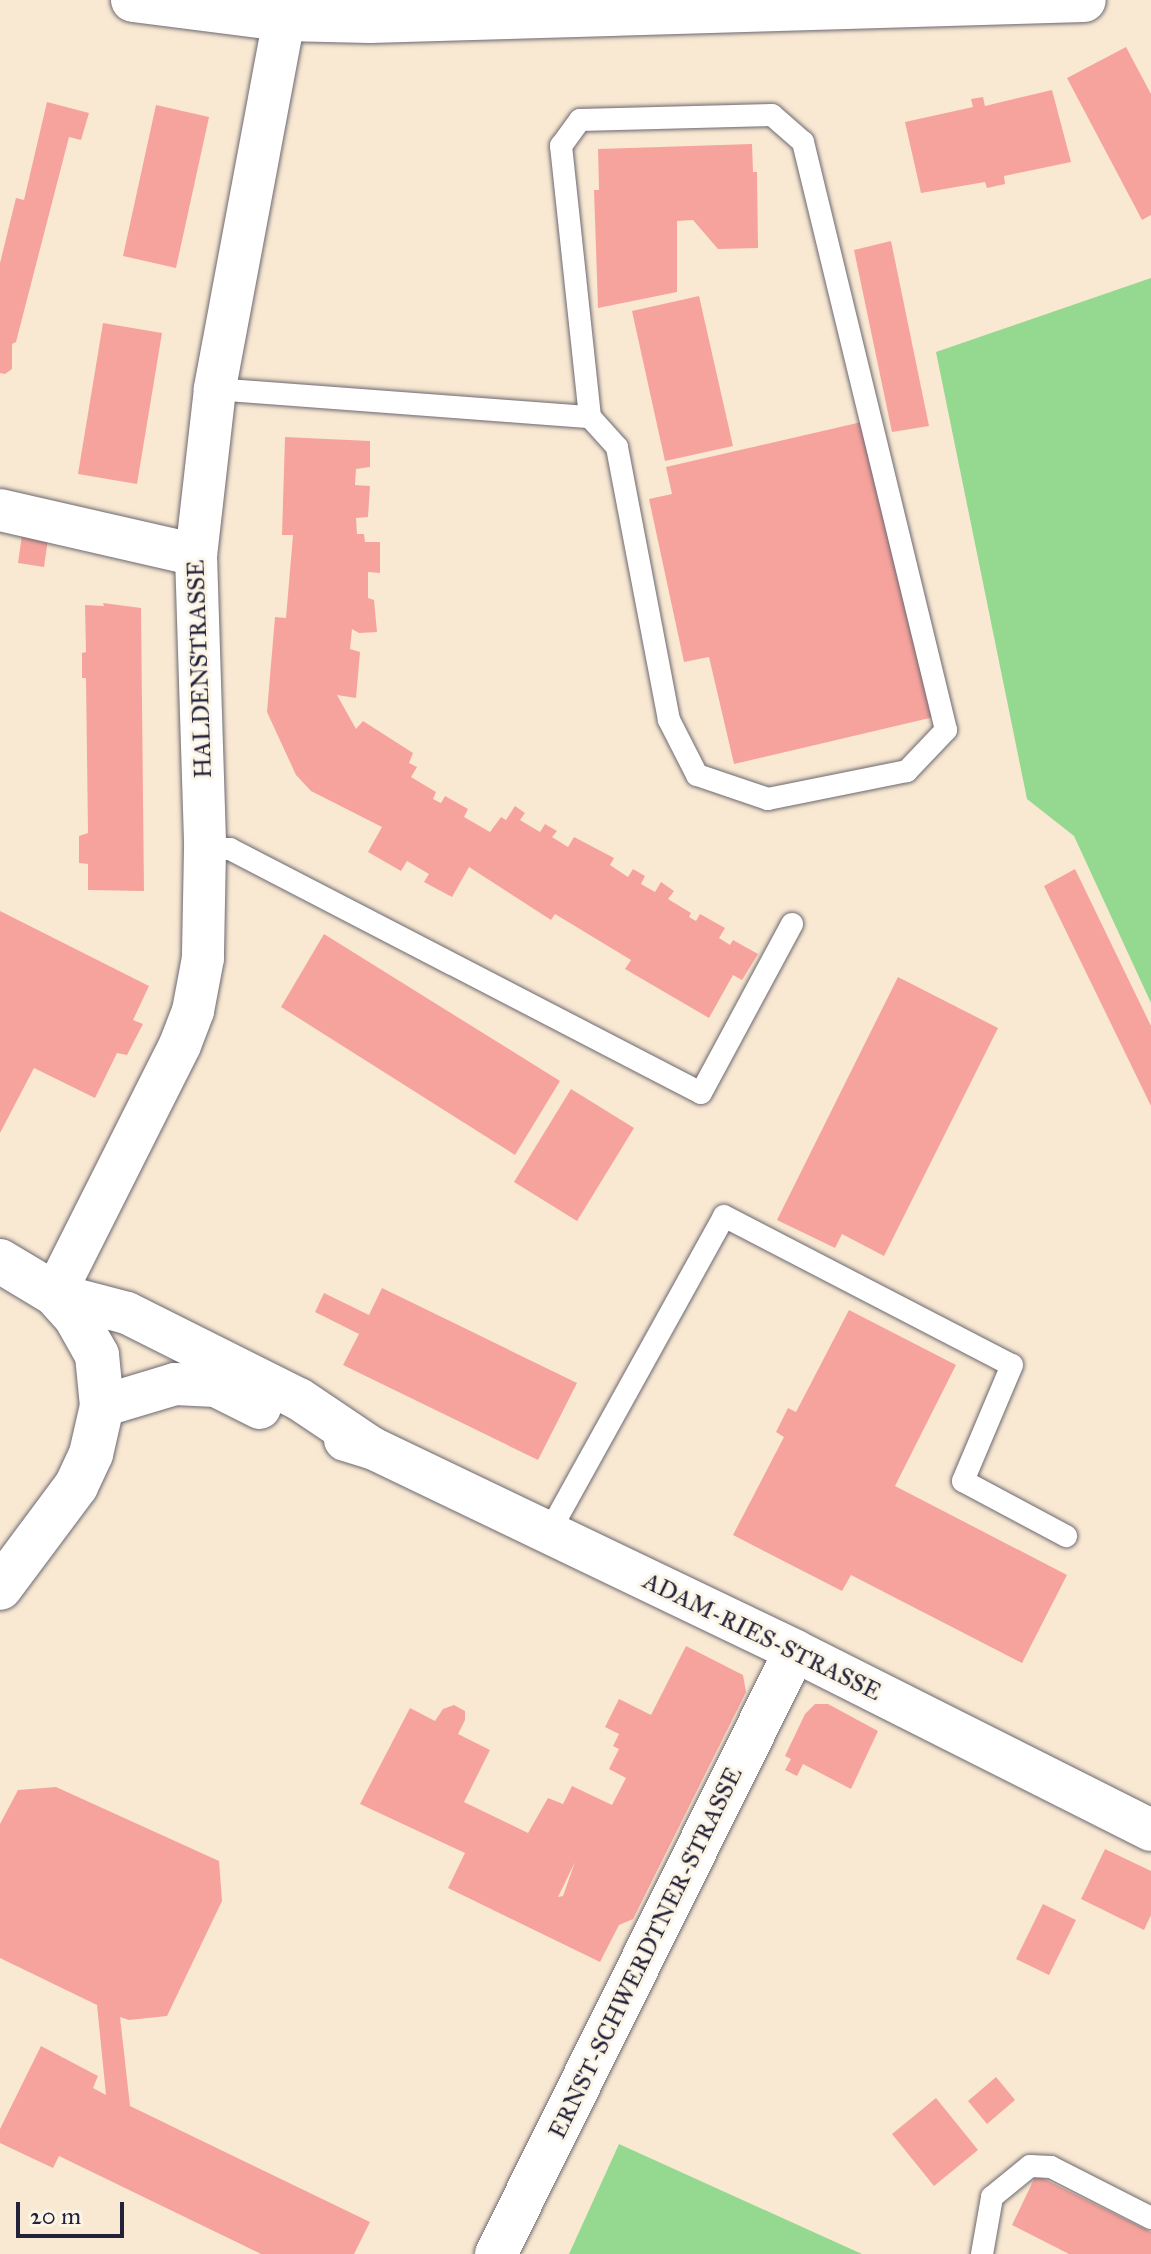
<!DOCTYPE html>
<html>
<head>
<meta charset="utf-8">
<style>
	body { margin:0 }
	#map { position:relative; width:1151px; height:2254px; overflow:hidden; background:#f9e9d3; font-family:"IM FELL Great Primer",serif }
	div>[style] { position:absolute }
	.green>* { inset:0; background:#95d890 }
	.building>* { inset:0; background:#f7a39d }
	.roads { filter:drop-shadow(0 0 2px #6d6870) drop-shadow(0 0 2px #6d6870) }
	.lane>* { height:22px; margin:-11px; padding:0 11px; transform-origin:11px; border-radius:11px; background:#fff }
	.street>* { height:42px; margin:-21px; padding:0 21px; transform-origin:21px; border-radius:21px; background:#fff }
	.primary>* { height:44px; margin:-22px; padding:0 22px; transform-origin:22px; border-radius:22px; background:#fff }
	span { translate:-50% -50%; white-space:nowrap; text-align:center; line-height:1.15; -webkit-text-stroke:6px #fcf5e5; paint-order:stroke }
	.street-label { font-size:24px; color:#22223b }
	.scale { position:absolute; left:16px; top:2202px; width:108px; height:36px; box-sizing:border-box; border:4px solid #22223b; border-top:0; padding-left:10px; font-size:24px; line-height:28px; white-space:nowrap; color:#22223b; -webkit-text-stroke:6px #fcf5e5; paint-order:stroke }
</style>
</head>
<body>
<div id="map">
	<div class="green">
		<i style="clip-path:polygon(1151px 278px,1151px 1003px,1074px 836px,1027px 799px,936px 352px)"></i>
		<i style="clip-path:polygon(619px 2144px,862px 2254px,569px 2254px)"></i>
	</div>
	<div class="building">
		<i style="clip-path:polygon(1126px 47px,1151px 94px,1151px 215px,1142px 220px,1067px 78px)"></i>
		<i style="clip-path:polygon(1052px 90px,1071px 162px,1004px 176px,1005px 184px,987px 188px,985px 182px,921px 193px,905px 122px,973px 107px,971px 99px,983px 97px,985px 106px)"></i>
		<i style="clip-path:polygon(47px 102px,89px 113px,81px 140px,69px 137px,16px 342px,12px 344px,12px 369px,5px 374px,0 373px,0 263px,16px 198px,24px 200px)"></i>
		<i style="clip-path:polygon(156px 105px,209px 117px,176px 268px,123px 256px)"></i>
		<i style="clip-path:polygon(752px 144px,753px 172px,757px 172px,758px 248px,718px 249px,693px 220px,677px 221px,677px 292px,598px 308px,594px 190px,599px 190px,598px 149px)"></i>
		<i style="clip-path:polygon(891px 241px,929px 426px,892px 432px,854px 250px)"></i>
		<i style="clip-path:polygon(699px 296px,733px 446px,665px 461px,632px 311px)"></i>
		<i style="clip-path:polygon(103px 323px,162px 333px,137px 484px,78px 474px)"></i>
		<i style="clip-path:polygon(866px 421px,934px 717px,734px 764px,709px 657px,684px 662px,649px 499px,672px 494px,666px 467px)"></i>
		<i style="clip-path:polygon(285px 437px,370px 441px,370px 467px,356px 469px,355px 485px,370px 486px,368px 517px,356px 518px,357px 534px,364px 534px,365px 542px,380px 542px,380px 573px,368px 572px,368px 598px,374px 600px,377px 632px,359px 633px,352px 629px,350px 649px,360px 652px,356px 698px,337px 695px,356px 729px,363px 721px,413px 753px,409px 763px,417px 767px,411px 777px,436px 792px,433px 799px,441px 803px,445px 796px,468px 809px,464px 817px,490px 832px,501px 817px,506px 820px,515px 806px,525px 813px,520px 820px,540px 832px,545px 824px,557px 831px,552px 837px,568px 847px,574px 837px,614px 858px,610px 865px,628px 877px,633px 869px,645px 876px,641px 884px,655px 892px,661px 882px,674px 891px,668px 899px,691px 913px,689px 917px,696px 921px,700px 914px,725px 928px,719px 938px,730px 945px,733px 940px,758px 954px,742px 980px,733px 975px,709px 1018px,625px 969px,631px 960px,555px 914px,551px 920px,469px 867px,452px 897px,424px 882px,429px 874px,407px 861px,401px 871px,368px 852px,382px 827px,311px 791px,296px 775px,267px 712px,275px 617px,286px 618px,293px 535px,282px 535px)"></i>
		<i style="clip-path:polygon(22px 535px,48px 539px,44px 567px,18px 563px)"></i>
		<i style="clip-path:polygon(103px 603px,141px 608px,144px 891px,88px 890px,88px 864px,79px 863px,79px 836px,88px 833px,86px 678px,82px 678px,82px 653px,86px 652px,85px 605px,104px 606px)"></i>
		<i style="clip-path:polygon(1075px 869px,1151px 1026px,1151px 1106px,1044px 886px)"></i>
		<i style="clip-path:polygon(0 911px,149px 986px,133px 1020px,143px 1024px,127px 1055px,117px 1053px,95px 1098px,34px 1068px,0 1133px)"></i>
		<i style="clip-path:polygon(324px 934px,560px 1081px,515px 1155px,281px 1007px)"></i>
		<i style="clip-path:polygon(898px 977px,998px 1028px,884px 1256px,842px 1234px,835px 1248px,777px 1220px)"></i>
		<i style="clip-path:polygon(571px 1089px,634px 1128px,577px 1221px,514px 1182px)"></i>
		<i style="clip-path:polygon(382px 1288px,577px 1383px,538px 1460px,343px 1365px,359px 1334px,315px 1312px,324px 1293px,369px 1315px)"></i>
		<i style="clip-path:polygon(849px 1310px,956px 1365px,895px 1486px,1067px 1575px,1022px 1663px,851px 1575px,842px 1591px,733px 1535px,784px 1437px,776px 1432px,788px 1408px,796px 1412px)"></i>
		<i style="clip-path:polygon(evenodd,686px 1646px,743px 1675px,746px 1692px,633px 1919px,619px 1925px,600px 1962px,448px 1888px,465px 1853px,360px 1804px,410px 1708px,435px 1721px,443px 1709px,454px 1705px,465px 1711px,465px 1720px,458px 1734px,490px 1750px,464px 1802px,528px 1833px,548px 1798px,563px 1804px,572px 1786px,612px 1805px,626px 1778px,609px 1769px,619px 1749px,613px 1746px,619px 1734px,605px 1727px,619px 1699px,651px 1715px,686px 1646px,575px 1862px,563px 1896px,558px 1897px,575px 1862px)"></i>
		<i style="clip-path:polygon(815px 1704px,828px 1704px,878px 1731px,851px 1789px,803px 1764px,797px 1776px,785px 1770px,791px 1759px,785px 1756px,805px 1714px)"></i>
		<i style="clip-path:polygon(56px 1787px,219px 1861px,222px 1901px,167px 2016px,129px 2020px,120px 2017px,130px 2106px,370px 2222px,354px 2254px,261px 2254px,59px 2156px,53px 2168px,0 2143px,0 2129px,41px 2046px,98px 2076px,93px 2088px,106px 2095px,97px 2005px,0 1958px,0 1824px,18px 1790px)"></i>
		<i style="clip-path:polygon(1105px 1849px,1151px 1871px,1151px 1915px,1144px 1930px,1081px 1899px)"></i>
		<i style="clip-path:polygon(1043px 1904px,1076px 1920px,1049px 1975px,1016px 1959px)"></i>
		<i style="clip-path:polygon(996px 2077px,1015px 2100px,987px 2124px,968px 2101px)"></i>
		<i style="clip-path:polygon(936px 2098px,978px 2150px,934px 2186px,892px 2134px)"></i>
		<i style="clip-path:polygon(1036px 2175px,1151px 2232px,1151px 2254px,1069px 2254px,1012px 2225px)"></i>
	</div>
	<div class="roads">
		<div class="lane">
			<i style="left:215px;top:389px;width:376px;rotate:4.3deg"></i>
			<i style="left:590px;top:417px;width:273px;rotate:-96.1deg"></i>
			<i style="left:561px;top:146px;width:32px;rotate:-54deg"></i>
			<i style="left:580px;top:120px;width:192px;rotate:-1.5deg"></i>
			<i style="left:772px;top:115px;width:41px;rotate:41.1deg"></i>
			<i style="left:803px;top:142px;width:605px;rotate:76.33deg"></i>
			<i style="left:946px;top:730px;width:57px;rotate:133.6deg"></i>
			<i style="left:907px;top:771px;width:142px;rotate:168.6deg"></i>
			<i style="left:768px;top:799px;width:75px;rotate:-161.3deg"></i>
			<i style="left:697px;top:775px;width:62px;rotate:-117deg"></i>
			<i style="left:669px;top:720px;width:278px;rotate:-100.8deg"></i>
			<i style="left:617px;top:447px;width:40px;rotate:-132deg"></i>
			<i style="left:205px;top:849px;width:25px"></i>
			<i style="left:230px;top:849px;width:530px;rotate:27.39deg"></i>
			<i style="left:701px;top:1093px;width:192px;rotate:-61.7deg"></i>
			<i style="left:548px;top:1534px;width:363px;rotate:-61deg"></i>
			<i style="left:724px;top:1216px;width:324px;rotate:27.4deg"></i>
			<i style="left:1012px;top:1365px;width:126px;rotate:112.9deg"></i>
			<i style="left:963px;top:1481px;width:117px;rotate:28.1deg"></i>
			<i style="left:982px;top:2254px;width:58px;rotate:-80deg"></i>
			<i style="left:992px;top:2197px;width:49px;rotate:-39.2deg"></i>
			<i style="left:1030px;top:2166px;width:21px;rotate:3deg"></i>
			<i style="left:1051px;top:2167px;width:112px;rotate:27deg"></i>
		</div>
		<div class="street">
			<i style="left:284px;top:19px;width:376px;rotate:100.6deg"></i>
			<i style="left:215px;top:389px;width:167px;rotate:96.5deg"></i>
			<i style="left:196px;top:555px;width:294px;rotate:88.2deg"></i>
			<i style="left:205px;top:849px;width:109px;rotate:91.1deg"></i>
			<i style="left:203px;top:958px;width:54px;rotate:100.7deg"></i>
			<i style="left:193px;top:1011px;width:36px;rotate:111deg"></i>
			<i style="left:180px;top:1045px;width:279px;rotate:116.7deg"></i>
			<i style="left:55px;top:1294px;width:74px;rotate:14.8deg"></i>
			<i style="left:127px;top:1313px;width:192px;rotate:26.6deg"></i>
			<i style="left:299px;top:1399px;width:88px;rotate:33.9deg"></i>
			<i style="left:0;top:510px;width:201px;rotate:12.9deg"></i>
			<i style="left:102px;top:1406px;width:76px;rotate:-16.8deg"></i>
			<i style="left:175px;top:1384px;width:41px;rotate:2.8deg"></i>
			<i style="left:216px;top:1386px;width:49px;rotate:26.6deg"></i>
			<i style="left:345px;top:1440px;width:28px;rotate:17deg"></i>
			<i style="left:372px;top:1448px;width:469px;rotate:25.6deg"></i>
			<i style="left:795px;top:1651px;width:398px;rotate:26.7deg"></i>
			<i style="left:496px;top:2254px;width:673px;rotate:-63.63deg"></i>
		</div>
		<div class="primary">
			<i style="left:133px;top:0;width:152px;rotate:7.2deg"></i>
			<i style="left:284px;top:19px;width:86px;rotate:1.3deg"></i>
			<i style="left:370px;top:21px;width:714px;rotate:-1.68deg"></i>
			<i style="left:0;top:1261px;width:64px;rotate:31deg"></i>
			<i style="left:55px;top:1294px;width:30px;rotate:48deg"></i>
			<i style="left:75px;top:1316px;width:45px;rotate:60.6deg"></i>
			<i style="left:97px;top:1355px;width:51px;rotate:84.4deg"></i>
			<i style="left:102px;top:1406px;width:49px;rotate:102.9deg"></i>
			<i style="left:91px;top:1454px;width:35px;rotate:115deg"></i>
			<i style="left:76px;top:1486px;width:127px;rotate:126.7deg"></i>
		</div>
	</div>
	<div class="street-label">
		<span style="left:200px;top:669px;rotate:-92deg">HALDENSTRASSE</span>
		<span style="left:762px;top:1637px;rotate:26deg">ADAM-RIES-STRASSE</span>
		<span style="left:646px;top:1953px;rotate:-64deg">ERNST-SCHWERDTNER-STRASSE</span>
	</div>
	<div class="scale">20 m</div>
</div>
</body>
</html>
